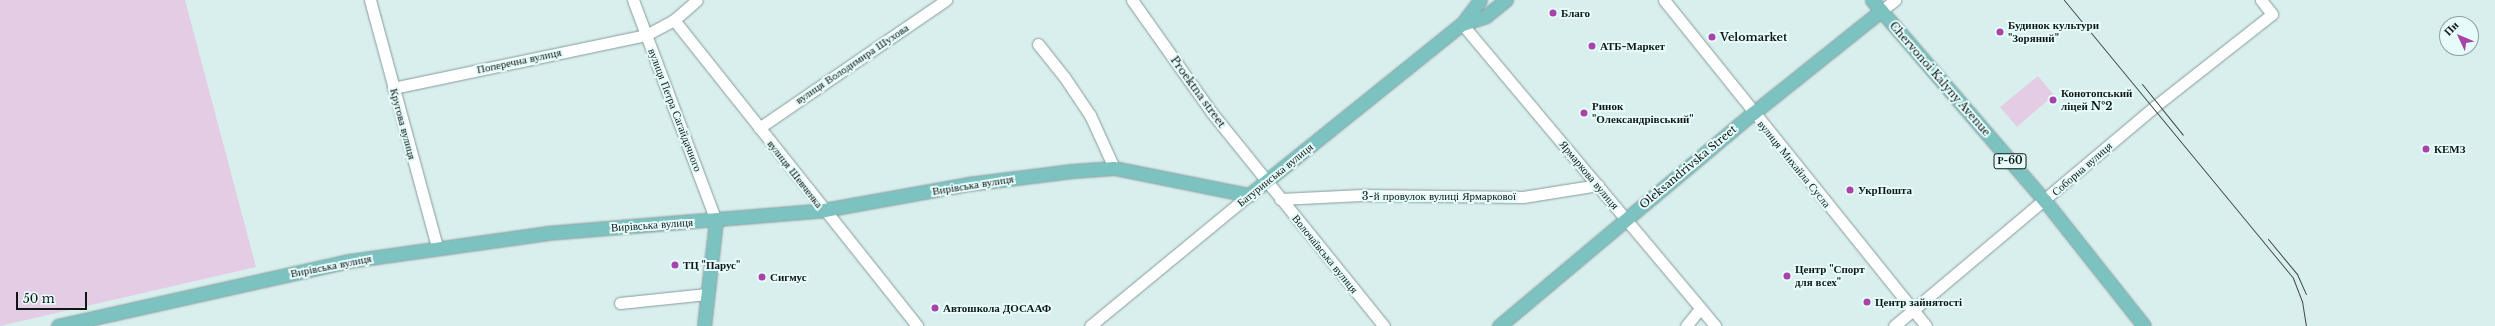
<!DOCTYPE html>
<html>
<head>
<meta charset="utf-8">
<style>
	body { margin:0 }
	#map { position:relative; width:2495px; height:326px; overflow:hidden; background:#d9efee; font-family:"Libre Baskerville",serif }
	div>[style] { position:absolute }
	.green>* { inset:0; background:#e4cde4 }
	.roads { filter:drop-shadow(0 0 1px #869b9a) drop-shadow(0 0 1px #869b9a) }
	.minor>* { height:11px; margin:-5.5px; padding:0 5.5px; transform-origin:5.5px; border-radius:5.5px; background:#fff }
	.major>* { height:13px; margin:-6.5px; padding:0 6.5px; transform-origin:6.5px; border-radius:6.5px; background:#7bc2c1 }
	.tram>* { height:1px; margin:-0.5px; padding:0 0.5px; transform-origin:0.5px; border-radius:0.5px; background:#3d4847 }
	.dots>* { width:11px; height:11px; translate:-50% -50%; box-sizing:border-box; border:2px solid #e6fcfb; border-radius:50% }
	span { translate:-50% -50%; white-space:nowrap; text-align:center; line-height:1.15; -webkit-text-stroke:4px #e6fcfb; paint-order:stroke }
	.shield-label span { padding:1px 3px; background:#e6fcfb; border:1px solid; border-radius:3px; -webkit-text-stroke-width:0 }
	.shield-label { font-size:10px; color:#0f1716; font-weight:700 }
	.poi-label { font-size:11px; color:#0f1716; font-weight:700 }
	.left { translate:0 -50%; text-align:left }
	.street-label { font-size:11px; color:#0f1716 }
	.north { position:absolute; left:2439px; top:16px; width:40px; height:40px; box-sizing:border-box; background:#e6fcfb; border:1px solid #90a09f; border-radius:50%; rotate:314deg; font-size:11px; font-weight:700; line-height:16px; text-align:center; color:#0f1716 }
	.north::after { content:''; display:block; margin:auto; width:14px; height:18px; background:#a743a9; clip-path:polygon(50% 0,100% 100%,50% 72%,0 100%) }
	.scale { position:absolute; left:16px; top:292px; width:71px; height:18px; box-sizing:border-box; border:2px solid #0f1716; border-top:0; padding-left:5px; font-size:12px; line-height:14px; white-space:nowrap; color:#0f1716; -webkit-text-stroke:3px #e6fcfb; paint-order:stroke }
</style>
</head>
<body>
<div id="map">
	<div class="green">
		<i style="clip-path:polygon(0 0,185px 0,256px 267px,0 326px)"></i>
		<i style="clip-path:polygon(2038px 76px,2054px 95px,2017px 127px,2000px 107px)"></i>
	</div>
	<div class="roads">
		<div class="minor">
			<i style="left:370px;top:0;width:256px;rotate:74.8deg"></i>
			<i style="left:633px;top:0;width:236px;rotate:69.4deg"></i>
			<i style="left:1132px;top:0;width:138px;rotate:54.7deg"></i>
			<i style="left:1212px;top:113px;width:274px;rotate:51.1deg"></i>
			<i style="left:1664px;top:0;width:418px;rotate:51.2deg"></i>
			<i style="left:1881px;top:11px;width:18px;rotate:-38deg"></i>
			<i style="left:674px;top:20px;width:391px;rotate:51.5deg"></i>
			<i style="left:1462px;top:24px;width:394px;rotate:50deg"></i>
			<i style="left:1038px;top:44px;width:43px;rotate:51.5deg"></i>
			<i style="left:1065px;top:78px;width:45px;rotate:56deg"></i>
			<i style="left:1090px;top:115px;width:58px;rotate:65.6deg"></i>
			<i style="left:393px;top:88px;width:258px;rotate:-11.8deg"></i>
			<i style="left:646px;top:35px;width:32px;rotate:-28deg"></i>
			<i style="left:674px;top:20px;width:30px;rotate:-41deg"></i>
			<i style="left:759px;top:128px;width:227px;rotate:-34.4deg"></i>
			<i style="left:1280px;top:199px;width:82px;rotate:-2.8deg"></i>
			<i style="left:1362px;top:195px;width:161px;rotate:0.7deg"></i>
			<i style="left:1523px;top:197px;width:76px;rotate:-9.1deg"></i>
			<i style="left:620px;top:303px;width:87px;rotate:-5.9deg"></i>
			<i style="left:1090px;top:326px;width:206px;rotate:-39.5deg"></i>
			<i style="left:1686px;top:326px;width:22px;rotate:-51deg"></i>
			<i style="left:1894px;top:326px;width:340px;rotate:-40.1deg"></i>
			<i style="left:2154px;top:107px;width:150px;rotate:-38.2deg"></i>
			<i style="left:2272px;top:14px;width:18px;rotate:-128deg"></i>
		</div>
		<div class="major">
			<i style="left:1872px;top:0;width:265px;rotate:49.3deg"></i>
			<i style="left:2045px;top:201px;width:159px;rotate:51.6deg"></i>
			<i style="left:1462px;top:24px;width:25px;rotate:-18deg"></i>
			<i style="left:1486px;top:16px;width:26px;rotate:-39deg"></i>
			<i style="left:58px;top:326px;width:298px;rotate:-12.6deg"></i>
			<i style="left:349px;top:261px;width:200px;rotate:-8deg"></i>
			<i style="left:547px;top:233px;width:278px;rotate:-4.7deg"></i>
			<i style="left:824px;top:210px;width:146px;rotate:-10.2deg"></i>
			<i style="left:968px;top:184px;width:105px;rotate:-7.1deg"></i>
			<i style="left:1072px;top:171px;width:42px;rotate:-4.1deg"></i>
			<i style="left:1114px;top:168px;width:138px;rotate:11.3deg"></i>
			<i style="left:1249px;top:195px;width:273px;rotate:-38.8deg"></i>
			<i style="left:1462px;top:24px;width:30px;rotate:-53deg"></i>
			<i style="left:704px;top:326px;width:106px;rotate:-83.5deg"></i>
			<i style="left:1499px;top:326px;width:331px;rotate:-40deg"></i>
			<i style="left:1753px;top:113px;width:164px;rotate:-38.6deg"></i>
		</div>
	</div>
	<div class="tram">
		<i style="left:2064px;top:0;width:360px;rotate:50.5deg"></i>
		<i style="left:2293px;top:278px;width:25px;rotate:69deg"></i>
		<i style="left:2302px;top:301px;width:25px;rotate:81deg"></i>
		<i style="left:2142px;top:84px;width:65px;rotate:51.2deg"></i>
		<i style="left:2268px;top:239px;width:45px;rotate:50.4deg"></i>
		<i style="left:2297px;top:274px;width:22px;rotate:66deg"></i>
	</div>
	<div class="dots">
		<i style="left:1553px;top:13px;background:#a743a9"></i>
		<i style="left:2000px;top:32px;background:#a743a9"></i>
		<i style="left:1712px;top:37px;background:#a743a9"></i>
		<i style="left:1592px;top:46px;background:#a743a9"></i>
		<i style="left:2053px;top:100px;background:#a743a9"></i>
		<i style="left:1584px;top:113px;background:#a743a9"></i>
		<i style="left:2426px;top:149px;background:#a743a9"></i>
		<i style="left:1850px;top:190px;background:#a743a9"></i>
		<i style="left:675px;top:265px;background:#a743a9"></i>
		<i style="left:1787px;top:276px;background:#a743a9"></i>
		<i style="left:762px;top:277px;background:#a743a9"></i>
		<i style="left:1867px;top:302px;background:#a743a9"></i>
		<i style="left:935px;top:308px;background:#a743a9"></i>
	</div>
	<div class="shield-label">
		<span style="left:2010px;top:161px">Р-60</span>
	</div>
	<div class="poi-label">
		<span class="left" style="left:1561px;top:13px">Благо</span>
		<span class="left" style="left:2008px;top:32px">Будинок культури<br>"Зоряний"</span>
		<span class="left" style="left:1720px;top:37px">Velomarket</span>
		<span class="left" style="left:1600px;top:46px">АТБ-Маркет</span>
		<span class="left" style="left:2061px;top:100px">Конотопський<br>ліцей №2</span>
		<span class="left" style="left:1592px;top:113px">Ринок<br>"Олександрівський"</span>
		<span class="left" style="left:2434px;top:149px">КЕМЗ</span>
		<span class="left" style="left:1858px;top:190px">УкрПошта</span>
		<span class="left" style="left:683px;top:265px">ТЦ "Парус"</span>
		<span class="left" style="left:1795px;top:276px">Центр "Спорт<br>для всех"</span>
		<span class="left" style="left:770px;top:277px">Сигмус</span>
		<span class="left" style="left:1875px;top:302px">Центр зайнятості</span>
		<span class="left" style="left:943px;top:308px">Автошкола ДОСААФ</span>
	</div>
	<div class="street-label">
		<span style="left:519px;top:61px;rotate:-12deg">Поперечна вулиця</span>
		<span style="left:852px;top:64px;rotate:-34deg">вулиця Володимира Шухова</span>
		<span style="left:1940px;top:79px;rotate:49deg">Chervonoi Kalyny Avenue</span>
		<span style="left:1198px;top:92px;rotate:54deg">Proektna street</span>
		<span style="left:675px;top:110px;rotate:69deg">вулиця Петра Сагайдачного</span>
		<span style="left:403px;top:124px;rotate:75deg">Кругова вулиця</span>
		<span style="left:1794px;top:164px;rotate:51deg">вулиця Михайла Сусла</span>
		<span style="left:1688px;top:167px;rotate:-40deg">Oleksandrivska Street</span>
		<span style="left:2082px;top:169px;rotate:-41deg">Соборна вулиця</span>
		<span style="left:795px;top:174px;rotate:52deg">вулиця Шевченка</span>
		<span style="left:1275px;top:175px;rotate:-39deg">Батуринська вулиця</span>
		<span style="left:1589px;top:175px;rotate:50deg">Ярмаркова вулиця</span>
		<span style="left:973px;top:185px;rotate:-9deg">Вирівська вулиця</span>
		<span style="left:1439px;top:196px">3-й провулок вулиці Ярмаркової</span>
		<span style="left:652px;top:225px;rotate:-4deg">Вирівська вулиця</span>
		<span style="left:1325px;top:254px;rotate:51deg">Волочаївська вулиця</span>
		<span style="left:331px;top:266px;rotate:-11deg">Вирівська вулиця</span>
	</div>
	<div class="north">Пн</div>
	<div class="scale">50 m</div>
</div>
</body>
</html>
